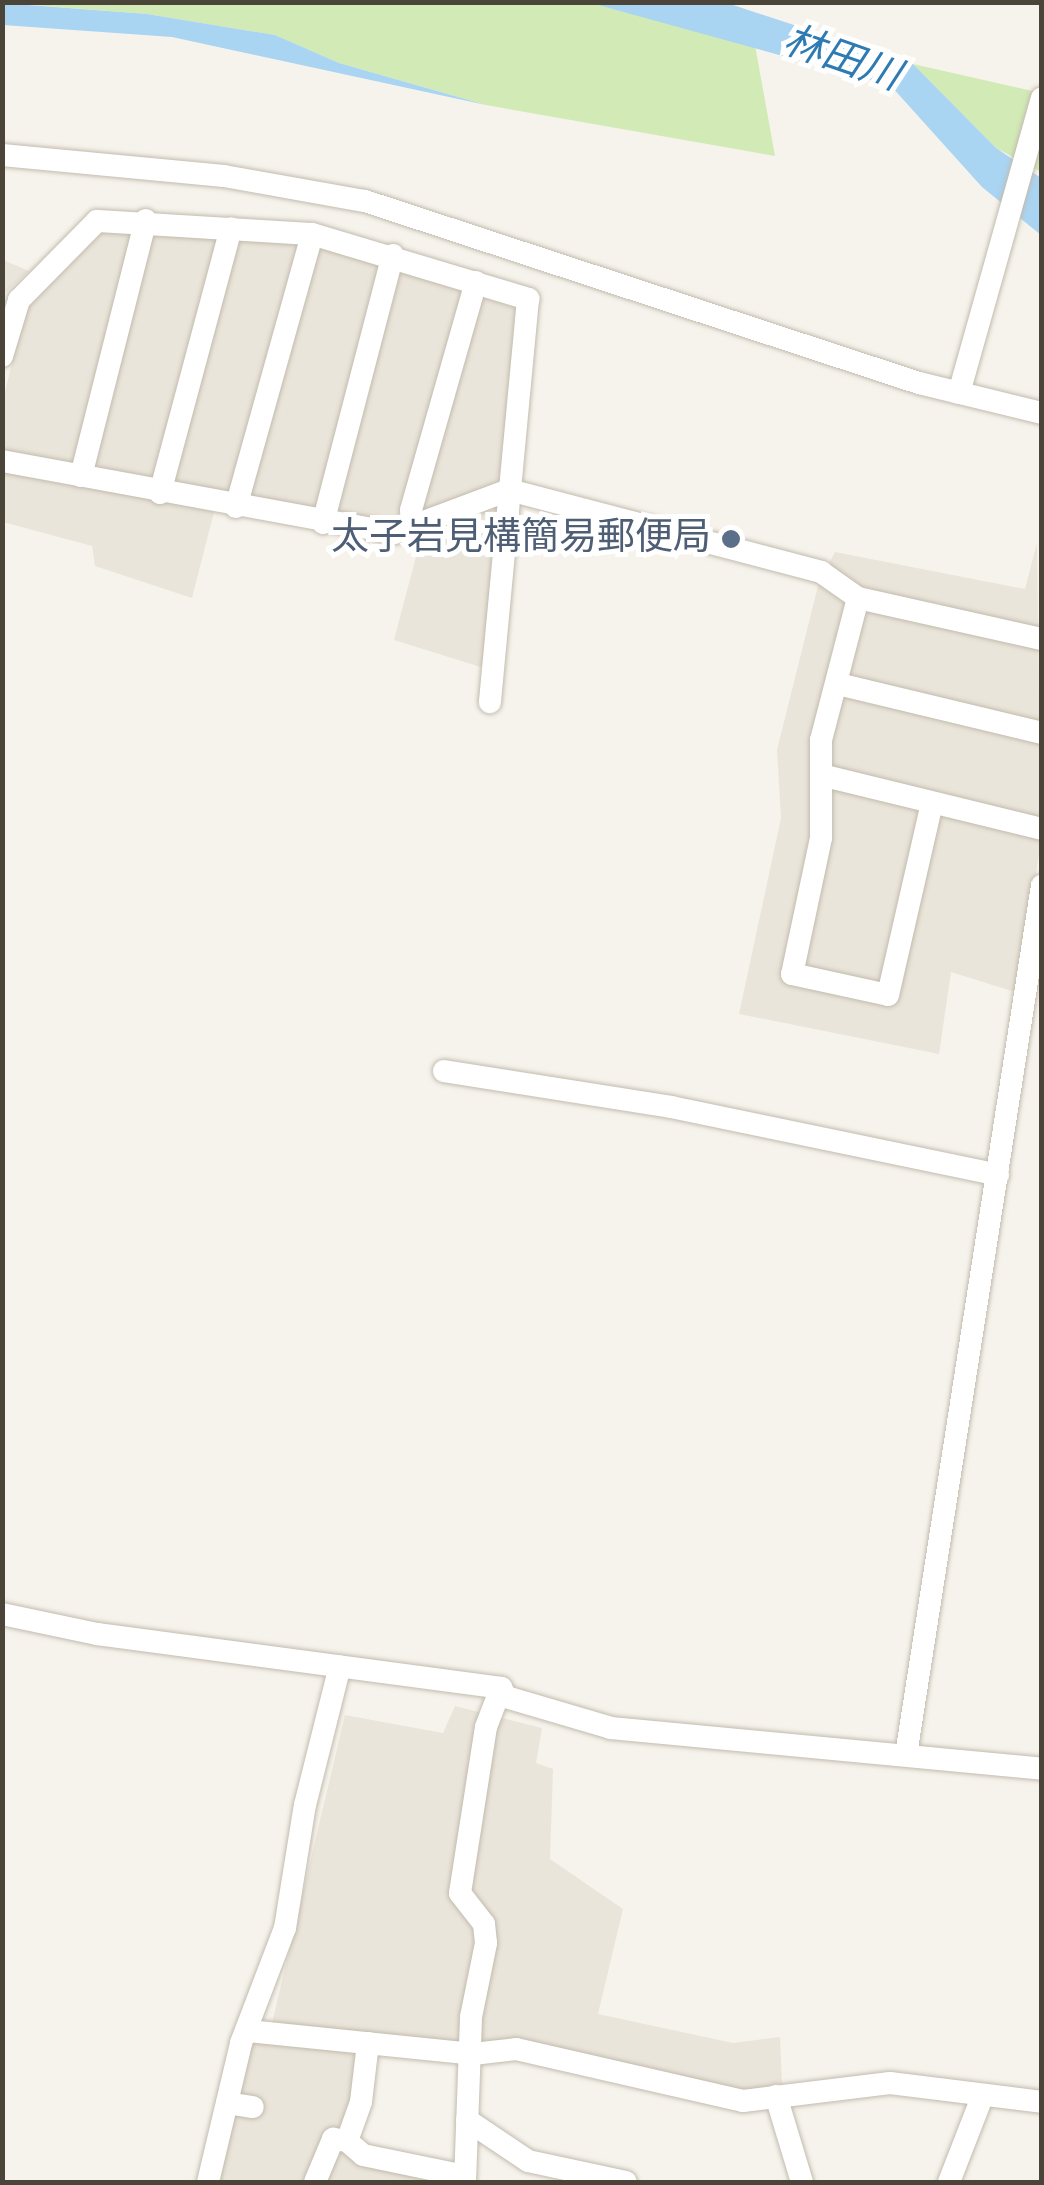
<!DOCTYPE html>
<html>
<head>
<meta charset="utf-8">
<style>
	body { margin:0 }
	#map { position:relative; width:1044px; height:2185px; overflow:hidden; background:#f6f3ec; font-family:"Alegreya Sans","Noto Sans JP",sans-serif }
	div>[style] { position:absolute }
	.residential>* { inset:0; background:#eae5da }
	.green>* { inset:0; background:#d2eab5 }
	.water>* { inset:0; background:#a9d4f2 }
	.roads { filter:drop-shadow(0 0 2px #c2bbae) drop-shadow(0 0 2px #c2bbae) }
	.minor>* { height:22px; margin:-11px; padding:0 11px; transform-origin:11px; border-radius:11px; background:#fff }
	.dots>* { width:28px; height:28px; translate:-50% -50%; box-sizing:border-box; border:5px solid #fff; border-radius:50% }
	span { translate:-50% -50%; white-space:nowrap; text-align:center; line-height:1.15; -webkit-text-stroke:10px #fff; paint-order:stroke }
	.service-label { font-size:38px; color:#4e5e75 }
	.right { translate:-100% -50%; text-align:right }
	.water-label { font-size:40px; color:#2e7ab2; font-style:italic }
	.frame { position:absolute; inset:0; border:5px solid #4b4439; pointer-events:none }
</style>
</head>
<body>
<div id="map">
	<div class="residential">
		<i style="clip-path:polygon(101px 227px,323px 242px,521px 310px,501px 480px,391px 526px,3px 450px,3px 400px,27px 302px)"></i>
		<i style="clip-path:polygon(3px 260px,29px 271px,3px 295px)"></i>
		<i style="clip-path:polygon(2px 467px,214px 512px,192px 598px,95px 566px,92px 546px,3px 522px)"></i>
		<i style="clip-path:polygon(501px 502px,487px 669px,394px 640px,418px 549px)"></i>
		<i style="clip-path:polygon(1037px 543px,1041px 840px,1018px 993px,951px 972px,939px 1054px,739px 1014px,781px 818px,777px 750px,819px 582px,835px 552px,1025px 589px)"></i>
		<i style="clip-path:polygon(455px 1706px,542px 1728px,536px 1763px,553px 1769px,550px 1859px,623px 1909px,598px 2014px,733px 2043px,780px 2037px,782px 2084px,742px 2091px,272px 2023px,345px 1715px,443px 1733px)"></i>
		<i style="clip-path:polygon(249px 2037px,365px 2045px,345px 2134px,371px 2160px,463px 2182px,212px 2182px)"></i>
	</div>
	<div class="green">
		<i style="clip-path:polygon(7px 3px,591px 3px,755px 45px,775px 156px,486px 105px,339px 63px,275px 35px,147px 14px)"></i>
		<i style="clip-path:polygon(913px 64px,1041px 93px,1041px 172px,996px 148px)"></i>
	</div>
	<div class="water">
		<i style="clip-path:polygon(2px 3px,147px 14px,275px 35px,339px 63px,486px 105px,172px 37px,3px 25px)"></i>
		<i style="clip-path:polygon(591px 3px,727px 3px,913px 64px,996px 148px,1041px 178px,1041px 235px,982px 187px,891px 86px)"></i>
	</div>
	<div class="roads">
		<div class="minor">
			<i style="left:2px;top:155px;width:223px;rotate:5.4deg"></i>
			<i style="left:224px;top:176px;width:143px;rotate:10.1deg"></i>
			<i style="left:365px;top:201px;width:583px;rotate:18.19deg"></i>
			<i style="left:919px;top:383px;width:127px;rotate:13.7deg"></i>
			<i style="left:2px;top:356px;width:59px;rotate:-73.1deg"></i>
			<i style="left:19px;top:300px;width:111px;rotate:-45.4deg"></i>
			<i style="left:97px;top:221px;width:215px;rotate:3.5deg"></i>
			<i style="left:312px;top:234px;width:226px;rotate:16.7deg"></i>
			<i style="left:528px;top:299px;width:405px;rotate:95.4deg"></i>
			<i style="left:959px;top:393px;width:306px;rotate:-74.3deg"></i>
			<i style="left:2px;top:461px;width:399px;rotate:10.4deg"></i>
			<i style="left:394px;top:533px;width:123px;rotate:-20.5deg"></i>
			<i style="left:509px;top:490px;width:323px;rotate:14.7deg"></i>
			<i style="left:821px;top:572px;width:45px;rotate:35.1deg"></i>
			<i style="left:858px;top:598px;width:189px;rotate:12.6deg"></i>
			<i style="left:81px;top:476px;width:264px;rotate:-75.8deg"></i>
			<i style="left:160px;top:493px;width:274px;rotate:-75deg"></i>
			<i style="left:236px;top:507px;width:283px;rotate:-74.4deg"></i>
			<i style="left:323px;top:523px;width:277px;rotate:-75.4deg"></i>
			<i style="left:412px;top:527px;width:17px;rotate:-93deg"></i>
			<i style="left:411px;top:510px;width:237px;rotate:-74.1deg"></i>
			<i style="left:858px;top:598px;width:147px;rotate:104.6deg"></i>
			<i style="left:821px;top:740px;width:98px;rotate:90deg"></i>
			<i style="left:821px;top:838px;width:139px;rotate:102deg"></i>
			<i style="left:792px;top:974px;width:98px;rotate:12.3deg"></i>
			<i style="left:888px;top:995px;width:197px;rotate:-77.1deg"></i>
			<i style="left:838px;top:684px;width:210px;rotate:13.5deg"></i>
			<i style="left:825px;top:776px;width:223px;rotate:13.7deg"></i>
			<i style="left:444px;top:1071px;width:230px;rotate:9deg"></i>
			<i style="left:671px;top:1107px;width:334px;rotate:11.7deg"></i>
			<i style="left:2px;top:1614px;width:97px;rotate:11.9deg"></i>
			<i style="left:97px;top:1634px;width:408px;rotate:7.6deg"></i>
			<i style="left:501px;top:1688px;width:10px;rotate:61deg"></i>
			<i style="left:506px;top:1697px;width:109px;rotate:16.4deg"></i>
			<i style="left:611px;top:1728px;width:433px;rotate:5.4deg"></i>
			<i style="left:906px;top:1755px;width:880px;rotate:-81.11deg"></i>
			<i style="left:248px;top:2031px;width:226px;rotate:5.8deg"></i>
			<i style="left:473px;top:2054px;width:43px;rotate:-6.6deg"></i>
			<i style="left:516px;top:2049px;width:233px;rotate:12.9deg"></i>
			<i style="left:743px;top:2101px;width:148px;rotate:-7deg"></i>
			<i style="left:890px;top:2083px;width:153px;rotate:7.1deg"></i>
			<i style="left:368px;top:2043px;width:59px;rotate:96.8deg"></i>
			<i style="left:361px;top:2102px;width:41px;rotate:109.7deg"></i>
			<i style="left:347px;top:2141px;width:21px;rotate:41deg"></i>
			<i style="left:363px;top:2155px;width:103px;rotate:11.7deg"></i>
			<i style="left:776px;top:2096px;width:90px;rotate:73.2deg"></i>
			<i style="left:227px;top:2103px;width:26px;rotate:9deg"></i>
			<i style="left:467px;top:2120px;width:73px;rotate:33.9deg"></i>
			<i style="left:528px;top:2161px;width:100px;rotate:12.1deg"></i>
			<i style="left:208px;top:2182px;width:143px;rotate:-76.6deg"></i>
			<i style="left:241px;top:2043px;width:123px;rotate:-69.1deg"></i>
			<i style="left:285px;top:1928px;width:125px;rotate:-80.8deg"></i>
			<i style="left:305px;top:1805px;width:143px;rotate:-75.9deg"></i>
			<i style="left:315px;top:2182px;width:47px;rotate:-67.3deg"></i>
			<i style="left:333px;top:2139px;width:14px;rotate:8deg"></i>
			<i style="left:465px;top:2182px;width:165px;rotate:-87.9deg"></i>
			<i style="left:471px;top:2017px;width:76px;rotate:-78.5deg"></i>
			<i style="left:486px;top:1943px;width:19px;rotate:-96deg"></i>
			<i style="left:484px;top:1924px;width:39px;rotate:-128deg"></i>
			<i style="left:460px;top:1893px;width:168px;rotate:-81.1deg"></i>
			<i style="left:486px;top:1727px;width:42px;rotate:-69deg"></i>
			<i style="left:949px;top:2182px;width:93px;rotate:-68.7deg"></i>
		</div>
	</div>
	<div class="dots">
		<i style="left:731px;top:539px;background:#5c6f8a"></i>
	</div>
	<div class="service-label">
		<span class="right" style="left:711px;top:539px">太子岩見構簡易郵便局</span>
	</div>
	<div class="water-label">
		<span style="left:842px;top:59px;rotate:19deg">林田川</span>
	</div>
	<div class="frame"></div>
</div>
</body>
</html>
